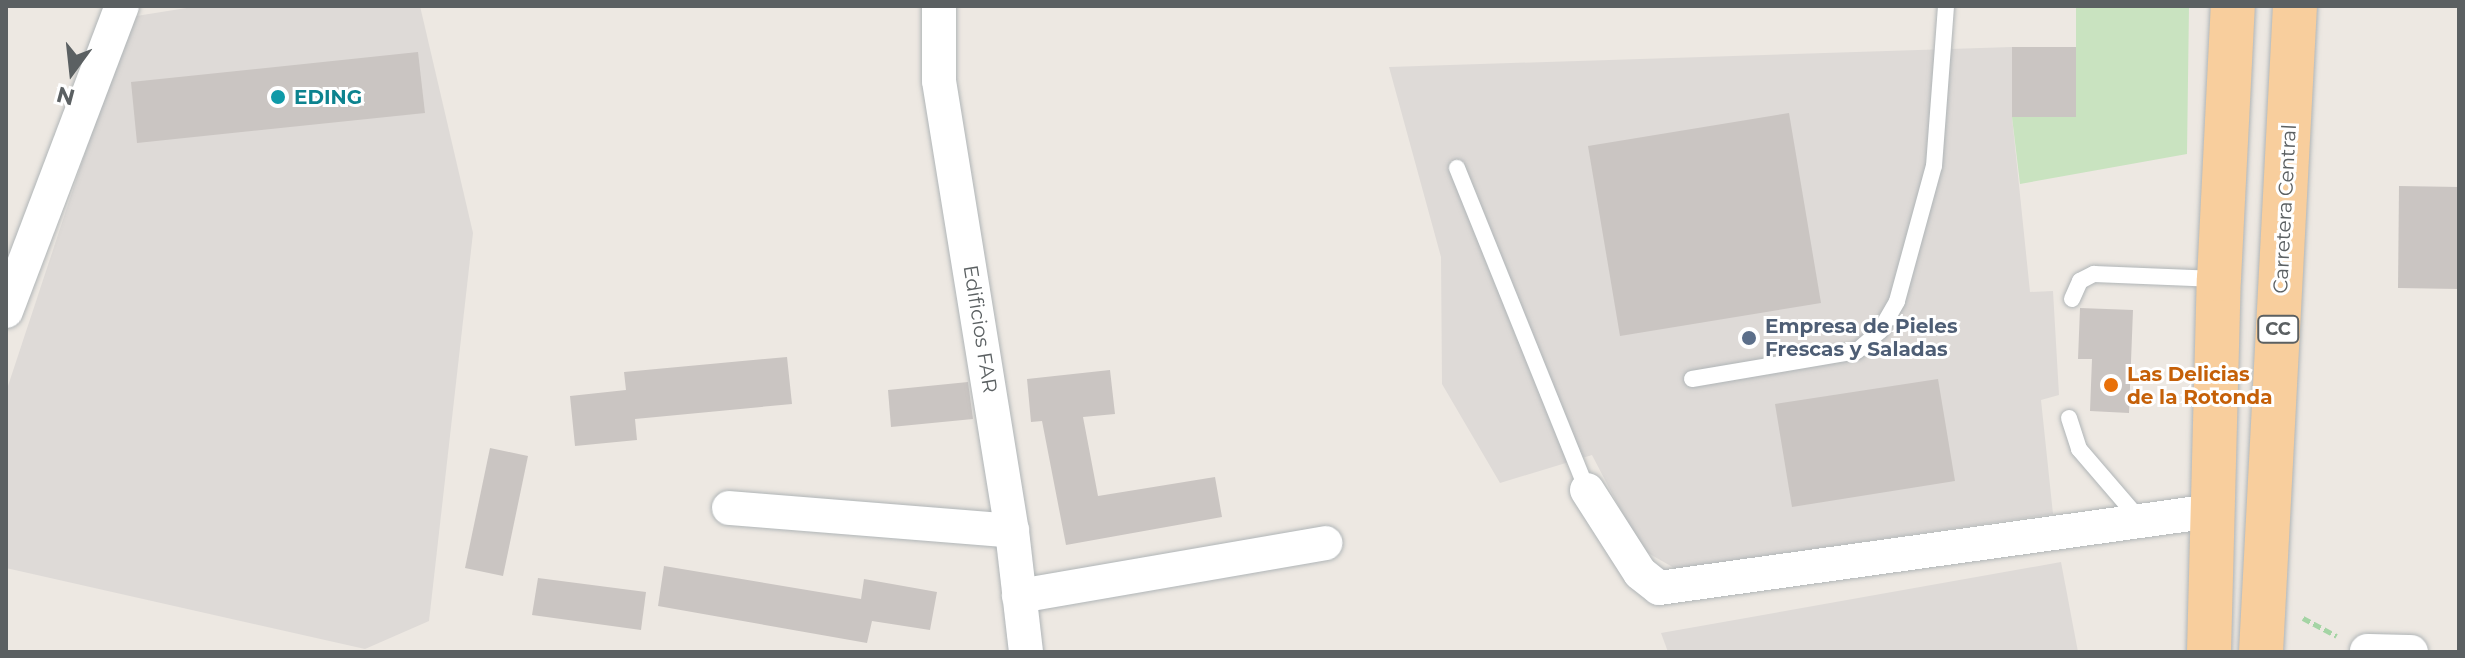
<!DOCTYPE html>
<html>
<head>
<meta charset="utf-8">
<style>
	body { margin:0 }
	#map { position:relative; width:2465px; height:658px; overflow:hidden; background:#ede8e2; font-family:Montserrat,sans-serif }
	div>[style] { position:absolute }
	.industrial>* { inset:0; background:#dedad7 }
	.green>* { inset:0; background:#c9e3c0 }
	.building>* { inset:0; background:#cac5c2 }
	.path>* { height:5px; margin-top:-2.5px; transform-origin:0; background:repeating-linear-gradient(90deg,#a4d4a4 0 8px,transparent 0 12px) }
	.roads { filter:drop-shadow(0 0 2px #b0b5b7) drop-shadow(0 0 2px #b0b5b7) }
	.service>* { height:16px; margin:-8px; padding:0 8px; transform-origin:8px; border-radius:8px; background:#fff }
	.minor>* { height:34px; margin:-17px; padding:0 17px; transform-origin:17px; border-radius:17px; background:#fff }
	.trunk>* { height:44px; margin:-22px; padding:0 22px; transform-origin:22px; border-radius:22px; background:#f8ce9d }
	.dots>* { width:22px; height:22px; translate:-50% -50%; box-sizing:border-box; border:4px solid #fff; border-radius:50% }
	span { translate:-50% -50%; white-space:nowrap; text-align:center; line-height:1.15; -webkit-text-stroke:6px #fff; paint-order:stroke }
	.shield-label span { padding:2px 6px; background:#fff; border:2px solid; border-radius:6px; -webkit-text-stroke-width:0 }
	.shield-label { font-size:18px; color:#5b6062; font-weight:700 }
	.culture-label { font-size:20px; color:#0d838f; font-weight:700 }
	.left { translate:0 -50%; text-align:left }
	.street-label { font-size:20px; color:#5b6062 }
	.service-label { font-size:20px; color:#4e5e75; font-weight:700 }
	.food-label { font-size:20px; color:#c56008; font-weight:700 }
	.frame { position:absolute; inset:0; border:8px solid #5b6062; pointer-events:none }
	.north { position:absolute; left:32px; top:32px; width:80px; height:80px; -webkit-text-stroke:6px #fff; paint-order:stroke; rotate:195deg; font-size:22px; font-weight:700; line-height:32px; text-align:center; color:#5b6062 }
	.north::after { content:''; display:block; margin:auto; width:28px; height:36px; background:#5b6062; clip-path:polygon(50% 0,100% 100%,50% 72%,0 100%) }
</style>
</head>
<body>
<div id="map">
	<div class="industrial">
		<i style="clip-path:polygon(199px 6px,420px 6px,473px 233px,429px 621px,365px 649px,6px 568px,6px 392px,130px 17px)"></i>
		<i style="clip-path:polygon(2012px 47px,2012px 117px,2030px 292px,2053px 291px,2059px 395px,2041px 400px,2053px 514px,1676px 569px,1641px 549px,1592px 455px,1500px 483px,1442px 384px,1441px 257px,1389px 67px)"></i>
		<i style="clip-path:polygon(2061px 562px,2078px 652px,1668px 652px,1661px 633px)"></i>
	</div>
	<div class="green">
		<i style="clip-path:polygon(2076px 6px,2189px 6px,2187px 154px,2020px 184px,2012px 117px,2076px 117px)"></i>
	</div>
	<div class="building">
		<i style="clip-path:polygon(2012px 47px,2076px 47px,2076px 117px,2012px 117px)"></i>
		<i style="clip-path:polygon(418px 52px,425px 113px,137px 143px,131px 82px)"></i>
		<i style="clip-path:polygon(1789px 113px,1821px 303px,1620px 336px,1588px 146px)"></i>
		<i style="clip-path:polygon(2399px 186px,2459px 187px,2459px 289px,2398px 288px)"></i>
		<i style="clip-path:polygon(2080px 308px,2133px 310px,2129px 413px,2090px 411px,2092px 359px,2078px 359px)"></i>
		<i style="clip-path:polygon(787px 357px,792px 404px,635px 419px,637px 440px,575px 446px,570px 396px,626px 390px,624px 372px)"></i>
		<i style="clip-path:polygon(1110px 370px,1115px 414px,1083px 417px,1098px 496px,1215px 477px,1222px 517px,1066px 545px,1042px 421px,1031px 422px,1027px 379px)"></i>
		<i style="clip-path:polygon(1938px 379px,1955px 481px,1792px 507px,1775px 404px)"></i>
		<i style="clip-path:polygon(968px 382px,973px 419px,891px 427px,888px 390px)"></i>
		<i style="clip-path:polygon(490px 448px,528px 456px,503px 576px,465px 568px)"></i>
		<i style="clip-path:polygon(664px 566px,861px 599px,864px 579px,937px 592px,930px 630px,872px 621px,867px 643px,658px 606px)"></i>
		<i style="clip-path:polygon(538px 578px,646px 592px,641px 630px,532px 615px)"></i>
	</div>
	<div class="path">
		<i style="left:2303px;top:618px;width:38px;rotate:28deg"></i>
	</div>
	<div class="roads">
		<div class="service">
			<i style="left:1457px;top:168px;width:347px;rotate:68deg"></i>
			<i style="left:2072px;top:299px;width:20px;rotate:-66deg"></i>
			<i style="left:2080px;top:281px;width:16px;rotate:-27deg"></i>
			<i style="left:2094px;top:274px;width:123px;rotate:2.3deg"></i>
			<i style="left:1692px;top:379px;width:167px;rotate:-9.6deg"></i>
			<i style="left:1857px;top:351px;width:30px;rotate:-41deg"></i>
			<i style="left:1880px;top:331px;width:34px;rotate:-60deg"></i>
			<i style="left:1897px;top:301px;width:140px;rotate:-74.7deg"></i>
			<i style="left:1934px;top:166px;width:160px;rotate:-85.7deg"></i>
			<i style="left:2069px;top:418px;width:33px;rotate:72deg"></i>
			<i style="left:2079px;top:449px;width:95px;rotate:49.3deg"></i>
		</div>
		<div class="minor">
			<i style="left:939px;top:6px;width:75px;rotate:90deg"></i>
			<i style="left:939px;top:81px;width:456px;rotate:80.8deg"></i>
			<i style="left:1012px;top:531px;width:122px;rotate:83.4deg"></i>
			<i style="left:6px;top:311px;width:326px;rotate:-69.2deg"></i>
			<i style="left:1587px;top:490px;width:98px;rotate:57.4deg"></i>
			<i style="left:1640px;top:573px;width:24px;rotate:38deg"></i>
			<i style="left:1659px;top:588px;width:558px;rotate:-7.93deg"></i>
			<i style="left:729px;top:508px;width:284px;rotate:4.6deg"></i>
			<i style="left:1019px;top:596px;width:311px;rotate:-9.8deg"></i>
			<i style="left:2367px;top:651px;width:44px;rotate:1.3deg"></i>
		</div>
		<div class="trunk">
			<i style="left:2209px;top:652px;width:373px;rotate:-88.5deg"></i>
			<i style="left:2219px;top:279px;width:273px;rotate:-87.1deg"></i>
			<i style="left:2261px;top:652px;width:647px;rotate:-86.99deg"></i>
		</div>
	</div>
	<div class="dots">
		<i style="left:278px;top:97px;background:#0f9aa8"></i>
		<i style="left:1749px;top:338px;background:#5c6f8a"></i>
		<i style="left:2111px;top:385px;background:#e8710a"></i>
	</div>
	<div class="shield-label">
		<span style="left:2278px;top:329px">CC</span>
	</div>
	<div class="culture-label">
		<span class="left" style="left:294px;top:97px">EDING</span>
	</div>
	<div class="street-label">
		<span style="left:2285px;top:209px;rotate:-87deg">Carretera Central</span>
		<span style="left:980px;top:329px;rotate:81deg">Edificios FAR</span>
	</div>
	<div class="service-label">
		<span class="left" style="left:1765px;top:338px">Empresa de Pieles<br>Frescas y Saladas</span>
	</div>
	<div class="food-label">
		<span class="left" style="left:2127px;top:386px">Las Delicias<br>de la Rotonda</span>
	</div>
	<div class="frame"></div>
	<div class="north">N</div>
</div>
</body>
</html>
